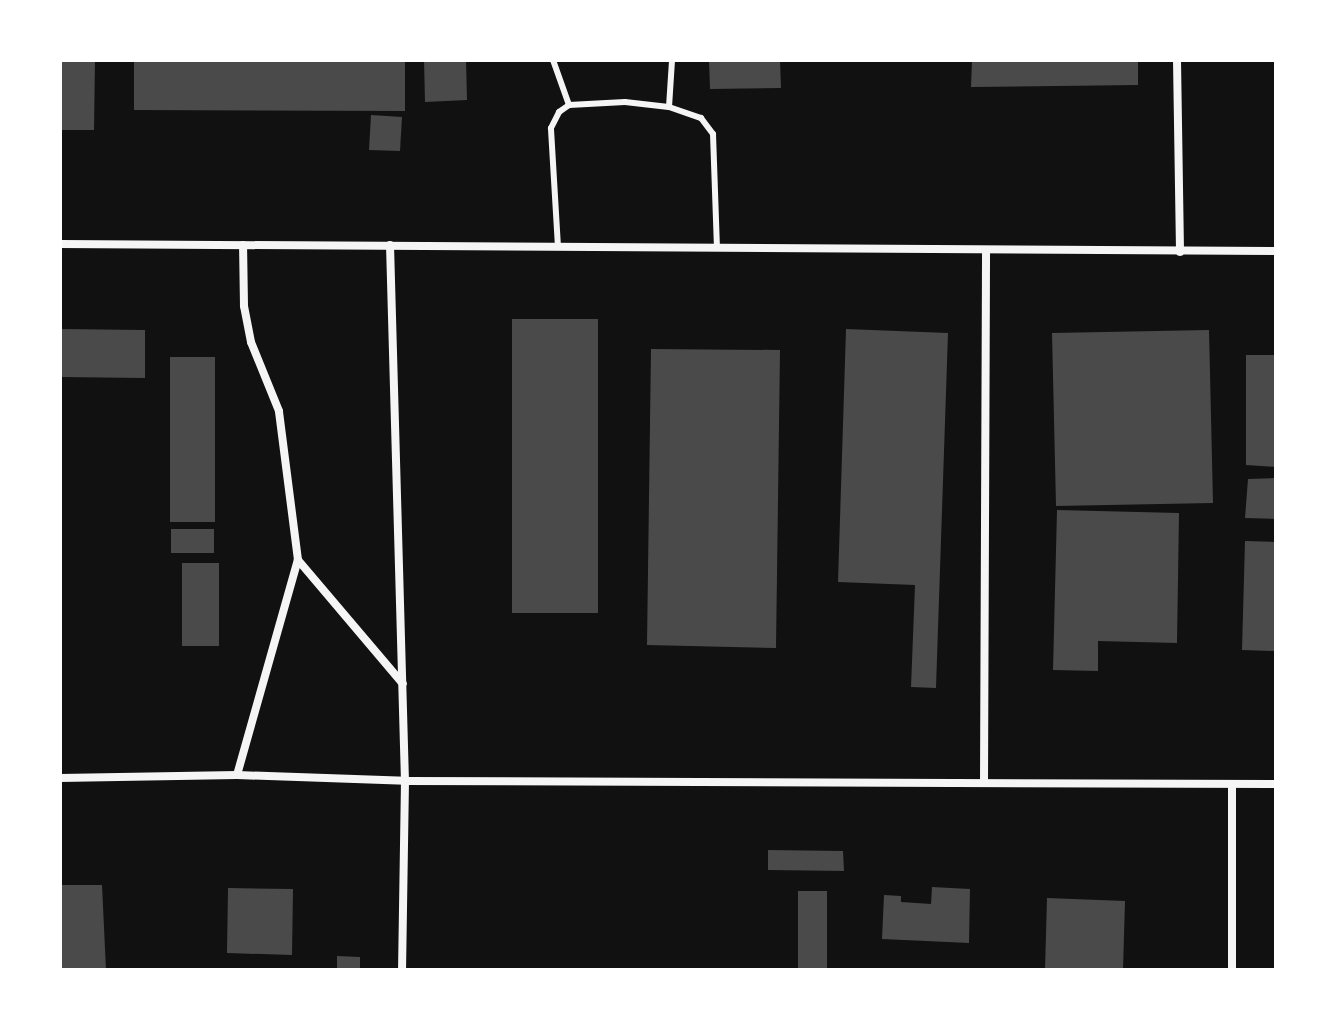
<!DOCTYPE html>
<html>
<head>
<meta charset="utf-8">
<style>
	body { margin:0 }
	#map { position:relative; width:1336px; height:1030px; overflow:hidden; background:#111; font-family:Lora,serif }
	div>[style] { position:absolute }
	.building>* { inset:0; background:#4a4a4a }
	.service>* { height:6px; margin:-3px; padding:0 3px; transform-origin:3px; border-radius:3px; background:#f5f5f5 }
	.minor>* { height:8px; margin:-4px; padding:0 4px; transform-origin:4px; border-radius:4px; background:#f5f5f5 }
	span { translate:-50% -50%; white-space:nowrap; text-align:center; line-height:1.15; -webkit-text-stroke:8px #fff; paint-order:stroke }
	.frame { position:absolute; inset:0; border:62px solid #fff; pointer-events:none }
</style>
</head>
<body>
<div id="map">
	<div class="building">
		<i style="clip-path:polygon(60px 60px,95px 60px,94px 130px,60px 130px)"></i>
		<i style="clip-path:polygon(134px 60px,405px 60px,405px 111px,134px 110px)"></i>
		<i style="clip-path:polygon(424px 60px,466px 60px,467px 100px,425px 102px)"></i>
		<i style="clip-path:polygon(709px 60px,780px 60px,781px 88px,710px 89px)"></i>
		<i style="clip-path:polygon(972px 60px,1138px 60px,1138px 85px,971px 87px)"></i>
		<i style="clip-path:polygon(371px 115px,402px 117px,400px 151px,369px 150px)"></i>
		<i style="clip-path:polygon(512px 319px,598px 319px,598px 613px,512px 613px)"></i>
		<i style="clip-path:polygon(60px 329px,145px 330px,145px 378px,60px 377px)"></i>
		<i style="clip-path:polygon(846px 329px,948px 333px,936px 688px,911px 687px,915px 585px,838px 582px)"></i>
		<i style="clip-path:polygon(1209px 330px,1213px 503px,1056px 506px,1052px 333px)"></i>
		<i style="clip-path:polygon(651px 349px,780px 350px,776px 648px,647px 645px)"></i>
		<i style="clip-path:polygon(1246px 355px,1276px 355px,1276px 467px,1246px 465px)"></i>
		<i style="clip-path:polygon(170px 357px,215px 357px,215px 522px,170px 522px)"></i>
		<i style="clip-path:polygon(1276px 478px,1276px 519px,1245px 518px,1248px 479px)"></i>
		<i style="clip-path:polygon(1057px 510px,1179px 513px,1177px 643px,1098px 641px,1098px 671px,1053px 670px)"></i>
		<i style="clip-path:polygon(171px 529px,214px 529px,214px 553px,171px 553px)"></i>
		<i style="clip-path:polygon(1245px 541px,1276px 542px,1276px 651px,1242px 650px)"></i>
		<i style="clip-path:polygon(182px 563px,219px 563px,219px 646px,182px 646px)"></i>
		<i style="clip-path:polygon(768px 850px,843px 851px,844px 871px,768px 870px)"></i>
		<i style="clip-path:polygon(60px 885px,102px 885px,106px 970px,60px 970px)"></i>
		<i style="clip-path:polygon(932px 887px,970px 889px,969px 943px,882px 939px,884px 895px,901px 896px,901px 902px,931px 904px)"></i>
		<i style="clip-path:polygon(228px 888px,293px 889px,292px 955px,227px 953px)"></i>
		<i style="clip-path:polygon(798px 891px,827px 891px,827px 970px,798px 970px)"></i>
		<i style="clip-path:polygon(1047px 898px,1125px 901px,1123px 970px,1045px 970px)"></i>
		<i style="clip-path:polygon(337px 956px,360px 957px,360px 970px,337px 970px)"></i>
	</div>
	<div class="service">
		<i style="left:553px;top:60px;width:48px;rotate:70.4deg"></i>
		<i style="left:669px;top:107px;width:47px;rotate:-86.3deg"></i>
		<i style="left:558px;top:247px;width:119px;rotate:-93.4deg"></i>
		<i style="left:551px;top:128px;width:18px;rotate:-63deg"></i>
		<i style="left:559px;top:112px;width:12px;rotate:-35deg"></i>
		<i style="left:569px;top:105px;width:56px;rotate:-3.1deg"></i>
		<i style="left:625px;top:102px;width:44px;rotate:6.5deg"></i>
		<i style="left:669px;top:107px;width:34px;rotate:19deg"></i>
		<i style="left:701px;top:118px;width:20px;rotate:53deg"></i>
		<i style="left:713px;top:134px;width:114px;rotate:88deg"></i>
	</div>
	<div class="minor">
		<i style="left:1177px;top:60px;width:192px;rotate:89.1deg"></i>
		<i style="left:60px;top:244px;width:1216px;rotate:0.33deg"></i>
		<i style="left:390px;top:245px;width:536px;rotate:88.4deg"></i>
		<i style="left:405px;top:781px;width:189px;rotate:90.9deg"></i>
		<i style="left:298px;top:560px;width:162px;rotate:49.7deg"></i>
		<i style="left:237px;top:775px;width:223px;rotate:-74.2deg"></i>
		<i style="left:298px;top:560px;width:150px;rotate:-97.3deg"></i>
		<i style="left:279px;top:411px;width:74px;rotate:-112.1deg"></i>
		<i style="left:251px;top:342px;width:37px;rotate:-101deg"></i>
		<i style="left:244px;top:306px;width:61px;rotate:-90.9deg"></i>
		<i style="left:60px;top:778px;width:177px;rotate:-1deg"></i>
		<i style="left:237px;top:775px;width:168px;rotate:2deg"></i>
		<i style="left:405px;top:781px;width:871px;rotate:0.2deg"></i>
		<i style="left:984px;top:783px;width:531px;rotate:-89.78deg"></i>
		<i style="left:1232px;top:970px;width:186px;rotate:-90deg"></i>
	</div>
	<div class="frame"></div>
</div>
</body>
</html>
